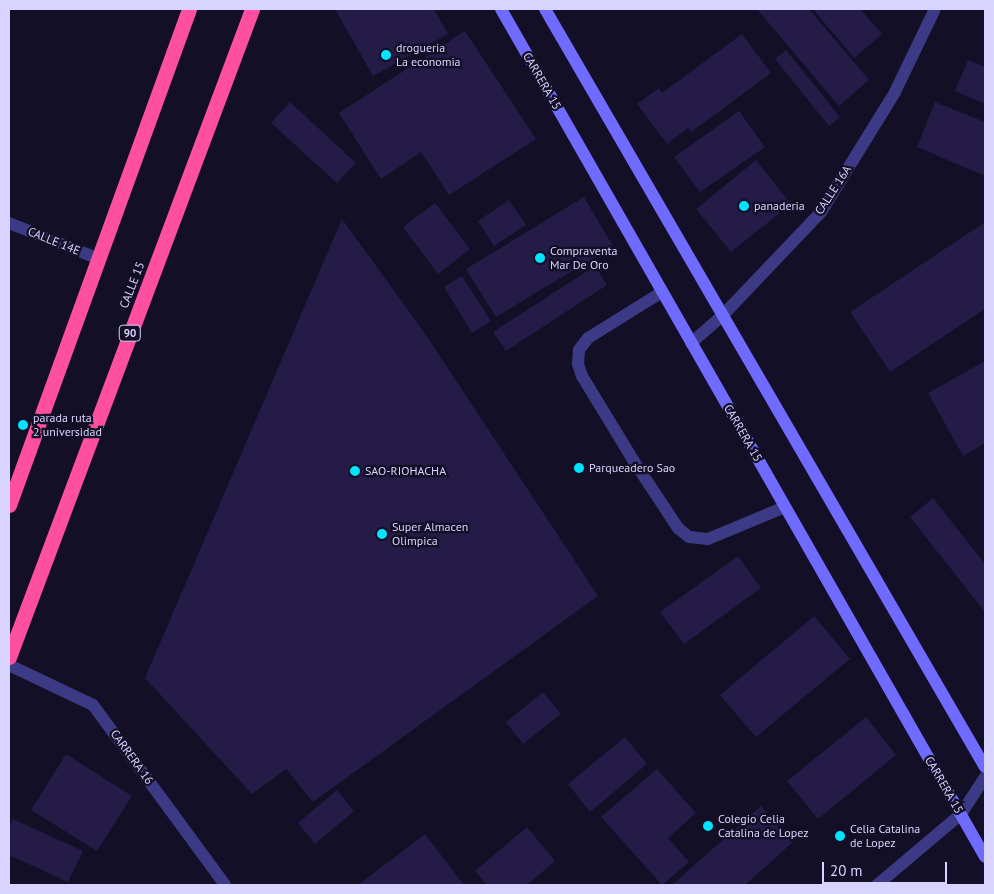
<!DOCTYPE html>
<html>
<head>
<meta charset="utf-8">
<style>
	body { margin:0 }
	#map { position:relative; width:994px; height:894px; overflow:hidden; background:#130f26; font-family:"PT Sans",sans-serif }
	div>[style] { position:absolute }
	.building>* { inset:0; background:#241b47 }
	.lane>* { height:12px; margin:-6px; padding:0 6px; transform-origin:6px; border-radius:6px; background:#3d3a85 }
	.street>* { height:12px; margin:-6px; padding:0 6px; transform-origin:6px; border-radius:6px; background:#3d3a85 }
	.secondary>* { height:12px; margin:-6px; padding:0 6px; transform-origin:6px; border-radius:6px; background:#6f6bff }
	.highway>* { height:15px; margin:-7.5px; padding:0 7.5px; transform-origin:7.5px; border-radius:7.5px; background:#ff4fa3 }
	.dots>* { width:14px; height:14px; translate:-50% -50%; box-sizing:border-box; border:2px solid #130f26; border-radius:50% }
	span { translate:-50% -50%; white-space:nowrap; text-align:center; line-height:1.15; -webkit-text-stroke:4.5px #130f26; paint-order:stroke }
	.shield-label span { padding:1px 4px; background:#130f26; border:1px solid; border-radius:4px; -webkit-text-stroke-width:0 }
	.shield-label { font-size:11px; color:#d9d4ff; font-weight:700 }
	.poi-label { font-size:12px; color:#d9d4ff }
	.left { translate:0 -50%; text-align:left }
	.street-label { font-size:12px; color:#d9d4ff }
	.frame { position:absolute; inset:0; border:10px solid #d9d4ff; pointer-events:none }
	.scale { position:absolute; left:822px; top:862px; width:125px; height:22px; box-sizing:border-box; border:2px solid #d9d4ff; border-top:0; padding-left:6px; font-size:15px; line-height:18px; white-space:nowrap; color:#d9d4ff; -webkit-text-stroke:4px #130f26; paint-order:stroke }
</style>
</head>
<body>
<div id="map">
	<div class="building">
		<i style="clip-path:polygon(335px 9px,434px 9px,448px 34px,373px 76px)"></i>
		<i style="clip-path:polygon(757px 9px,809px 9px,869px 80px,839px 106px)"></i>
		<i style="clip-path:polygon(813px 9px,860px 9px,882px 34px,854px 58px)"></i>
		<i style="clip-path:polygon(465px 31px,536px 139px,449px 195px,421px 152px,381px 179px,339px 113px)"></i>
		<i style="clip-path:polygon(742px 34px,771px 73px,691px 132px,688px 128px,667px 144px,637px 104px,659px 88px,662px 93px)"></i>
		<i style="clip-path:polygon(786px 50px,840px 117px,829px 126px,775px 59px)"></i>
		<i style="clip-path:polygon(968px 60px,985px 67px,985px 104px,955px 91px)"></i>
		<i style="clip-path:polygon(290px 102px,356px 163px,337px 183px,271px 123px)"></i>
		<i style="clip-path:polygon(935px 102px,985px 122px,985px 176px,917px 147px)"></i>
		<i style="clip-path:polygon(739px 111px,765px 147px,700px 192px,674px 157px)"></i>
		<i style="clip-path:polygon(756px 160px,791px 204px,731px 252px,696px 209px)"></i>
		<i style="clip-path:polygon(584px 197px,613px 246px,496px 317px,466px 269px)"></i>
		<i style="clip-path:polygon(509px 200px,526px 225px,494px 246px,478px 221px)"></i>
		<i style="clip-path:polygon(435px 203px,470px 249px,438px 274px,403px 227px)"></i>
		<i style="clip-path:polygon(342px 219px,424px 332px,598px 596px,313px 802px,286px 769px,252px 794px,145px 678px)"></i>
		<i style="clip-path:polygon(985px 222px,985px 309px,890px 372px,850px 312px)"></i>
		<i style="clip-path:polygon(595px 266px,607px 285px,506px 351px,493px 332px)"></i>
		<i style="clip-path:polygon(462px 276px,491px 321px,472px 333px,444px 287px)"></i>
		<i style="clip-path:polygon(985px 361px,985px 443px,963px 456px,928px 393px)"></i>
		<i style="clip-path:polygon(933px 498px,985px 564px,985px 612px,910px 517px)"></i>
		<i style="clip-path:polygon(738px 556px,761px 588px,684px 644px,660px 612px)"></i>
		<i style="clip-path:polygon(814px 616px,850px 659px,756px 737px,720px 695px)"></i>
		<i style="clip-path:polygon(543px 692px,561px 714px,523px 744px,506px 722px)"></i>
		<i style="clip-path:polygon(866px 717px,896px 755px,818px 819px,787px 781px)"></i>
		<i style="clip-path:polygon(625px 737px,647px 764px,590px 812px,568px 784px)"></i>
		<i style="clip-path:polygon(66px 754px,132px 796px,97px 851px,31px 810px)"></i>
		<i style="clip-path:polygon(657px 769px,696px 813px,668px 838px,689px 862px,662px 885px,601px 817px)"></i>
		<i style="clip-path:polygon(337px 790px,354px 811px,315px 844px,298px 823px)"></i>
		<i style="clip-path:polygon(761px 806px,793px 842px,745px 885px,672px 885px)"></i>
		<i style="clip-path:polygon(13px 819px,83px 851px,68px 882px,9px 855px,9px 828px)"></i>
		<i style="clip-path:polygon(527px 827px,555px 861px,527px 885px,487px 885px,475px 871px)"></i>
		<i style="clip-path:polygon(425px 834px,464px 885px,358px 885px)"></i>
	</div>
	<div class="lane">
		<i style="left:662px;top:292px;width:87px;rotate:148.1deg"></i>
		<i style="left:588px;top:338px;width:15px;rotate:127deg"></i>
		<i style="left:579px;top:350px;width:14px;rotate:94deg"></i>
		<i style="left:578px;top:364px;width:13px;rotate:72deg"></i>
		<i style="left:582px;top:376px;width:98px;rotate:58.7deg"></i>
		<i style="left:633px;top:460px;width:82px;rotate:56.5deg"></i>
		<i style="left:678px;top:528px;width:14px;rotate:39deg"></i>
		<i style="left:689px;top:537px;width:19px;rotate:6deg"></i>
		<i style="left:708px;top:539px;width:83px;rotate:-22.6deg"></i>
	</div>
	<div class="street">
		<i style="left:9px;top:223px;width:97px;rotate:21.8deg"></i>
		<i style="left:691px;top:343px;width:43px;rotate:-41.2deg"></i>
		<i style="left:723px;top:315px;width:142px;rotate:-46.4deg"></i>
		<i style="left:821px;top:212px;width:141px;rotate:-58.3deg"></i>
		<i style="left:895px;top:92px;width:92px;rotate:-64.3deg"></i>
		<i style="left:9px;top:665px;width:93px;rotate:25.5deg"></i>
		<i style="left:93px;top:705px;width:223px;rotate:53.7deg"></i>
		<i style="left:877px;top:885px;width:110px;rotate:-40.2deg"></i>
		<i style="left:961px;top:814px;width:44px;rotate:-57deg"></i>
	</div>
	<div class="secondary">
		<i style="left:501px;top:9px;width:976px;rotate:60.28deg"></i>
		<i style="left:545px;top:9px;width:876px;rotate:59.87deg"></i>
	</div>
	<div class="highway">
		<i style="left:9px;top:505px;width:528px;rotate:-70.05deg"></i>
		<i style="left:9px;top:657px;width:692px;rotate:-69.44deg"></i>
	</div>
	<div class="dots">
		<i style="left:386px;top:55px;background:#00e5ff"></i>
		<i style="left:744px;top:206px;background:#00e5ff"></i>
		<i style="left:540px;top:258px;background:#00e5ff"></i>
		<i style="left:23px;top:425px;background:#00e5ff"></i>
		<i style="left:579px;top:468px;background:#00e5ff"></i>
		<i style="left:355px;top:471px;background:#00e5ff"></i>
		<i style="left:382px;top:534px;background:#00e5ff"></i>
		<i style="left:708px;top:826px;background:#00e5ff"></i>
		<i style="left:840px;top:836px;background:#00e5ff"></i>
	</div>
	<div class="shield-label">
		<span style="left:130px;top:333px">90</span>
	</div>
	<div class="poi-label">
		<span class="left" style="left:396px;top:55px">drogueria<br>La economia</span>
		<span class="left" style="left:754px;top:206px">panaderia</span>
		<span class="left" style="left:550px;top:258px">Compraventa<br>Mar De Oro</span>
		<span class="left" style="left:33px;top:425px">parada ruta<br>2 universidad</span>
		<span class="left" style="left:589px;top:468px">Parqueadero Sao</span>
		<span class="left" style="left:365px;top:471px">SAO-RIOHACHA</span>
		<span class="left" style="left:392px;top:534px">Super Almacen<br>Olimpica</span>
		<span class="left" style="left:718px;top:826px">Colegio Celia<br>Catalina de Lopez</span>
		<span class="left" style="left:850px;top:836px">Celia Catalina<br>de Lopez</span>
	</div>
	<div class="street-label">
		<span style="left:542px;top:81px;rotate:60deg">CARRERA 15</span>
		<span style="left:833px;top:190px;rotate:-57deg">CALLE 16A</span>
		<span style="left:54px;top:241px;rotate:22deg">CALLE 14E</span>
		<span style="left:132px;top:285px;rotate:-69deg">CALLE 15</span>
		<span style="left:743px;top:433px;rotate:60deg">CARRERA 15</span>
		<span style="left:132px;top:757px;rotate:54deg">CARRERA 16</span>
		<span style="left:944px;top:785px;rotate:60deg">CARRERA 15</span>
	</div>
	<div class="frame"></div>
	<div class="scale">20 m</div>
</div>
</body>
</html>
